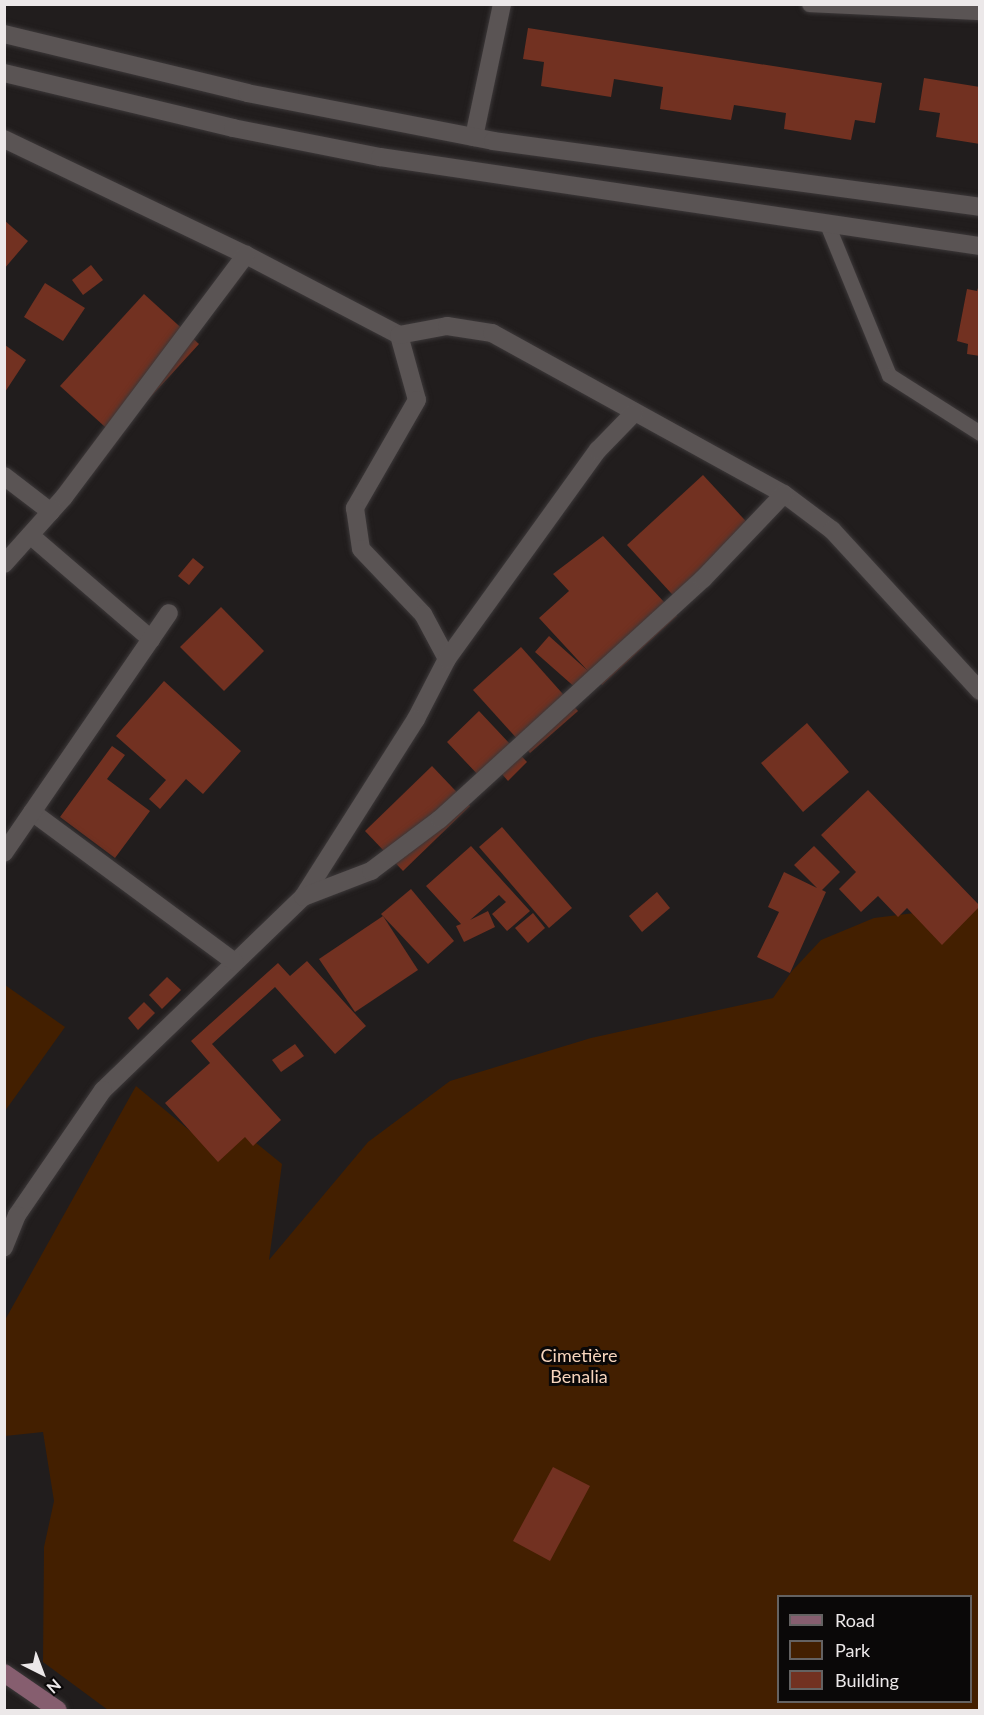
<!DOCTYPE html>
<html>
<head>
<meta charset="utf-8">
<style>
	body { margin:0 }
	#map { position:relative; width:984px; height:1715px; overflow:hidden; background:#211d1d; font-family:Lato,sans-serif }
	div>[style] { position:absolute }
	.green>* { inset:0; background:#431f00 }
	.building>* { inset:0; background:#723121 }
	.roads { filter:drop-shadow(0 0 2px #3c3839) drop-shadow(0 0 2px #3c3839) }
	.service>* { height:15px; margin:-7.5px; padding:0 7.5px; transform-origin:7.5px; border-radius:7.5px; background:#5a5454 }
	.minor>* { height:18px; margin:-9px; padding:0 9px; transform-origin:9px; border-radius:9px; background:#5a5454 }
	.tertiary>* { height:18px; margin:-9px; padding:0 9px; transform-origin:9px; border-radius:9px; background:#5a5454 }
	.secondary>* { height:18px; margin:-9px; padding:0 9px; transform-origin:9px; border-radius:9px; background:#865e6f }
	span { translate:-50% -50%; white-space:nowrap; text-align:center; line-height:1.15; -webkit-text-stroke:6px #0a0808; paint-order:stroke }
	.park-label { font-size:18px; color:#f7d5bd }
	.frame { position:absolute; inset:0; border:6px solid #ece8e9; pointer-events:none }
	.legend { position:absolute; left:777px; top:1595px; width:195px; height:108px; box-sizing:border-box; background:#0a0808; border:2px solid #646262; margin:0; padding:8px 10px; list-style:none; font-size:18px; color:#ece8e9 }
	.legend li { display:flex; align-items:center; gap:12px; height:30px }
	.legend b { width:30px; border:2px solid #646262 }
	.north { position:absolute; left:12px; top:1643px; width:60px; height:60px; -webkit-text-stroke:4px #0a0808; paint-order:stroke; rotate:138deg; font-size:16px; font-weight:700; line-height:24px; text-align:center; color:#ece8e9 }
	.north::after { content:''; display:block; margin:auto; width:21px; height:27px; background:#ece8e9; clip-path:polygon(50% 0,100% 100%,50% 72%,0 100%) }
</style>
</head>
<body>
<div id="map">
	<div class="green">
		<i style="clip-path:polygon(evenodd,979px 905px,979px 1710px,108px 1710px,43px 1662px,44px 1547px,54px 1501px,43px 1432px,5px 1436px,5px 1320px,136px 1086px,195px 1135px,235px 1126px,282px 1164px,269px 1260px,368px 1142px,450px 1081px,591px 1038px,773px 998px,792px 971px,821px 940px,874px 918px,979px 905px,778px 1596px,970px 1596px,970px 1702px,778px 1702px,778px 1596px)"></i>
		<i style="clip-path:polygon(5px 985px,65px 1027px,5px 1111px)"></i>
	</div>
	<div class="building">
		<i style="clip-path:polygon(528px 28px,882px 83px,875px 123px,855px 120px,851px 140px,784px 129px,786px 113px,734px 105px,731px 120px,660px 109px,663px 87px,614px 79px,611px 97px,541px 86px,544px 62px,523px 59px)"></i>
		<i style="clip-path:polygon(924px 78px,980px 87px,980px 144px,936px 137px,940px 113px,919px 110px)"></i>
		<i style="clip-path:polygon(4px 220px,28px 241px,4px 269px)"></i>
		<i style="clip-path:polygon(91px 265px,103px 280px,83px 295px,72px 280px)"></i>
		<i style="clip-path:polygon(980px 282px,980px 356px,967px 354px,968px 344px,957px 341px,967px 289px,977px 291px)"></i>
		<i style="clip-path:polygon(45px 283px,85px 308px,63px 341px,24px 317px)"></i>
		<i style="clip-path:polygon(144px 294px,199px 344px,115px 436px,60px 386px)"></i>
		<i style="clip-path:polygon(5px 345px,26px 360px,5px 392px)"></i>
		<i style="clip-path:polygon(703px 475px,755px 531px,681px 604px,627px 545px)"></i>
		<i style="clip-path:polygon(603px 536px,677px 616px,602px 685px,592px 674px,578px 690px,535px 652px,549px 636px,588px 671px,539px 618px,569px 591px,553px 574px)"></i>
		<i style="clip-path:polygon(193px 558px,204px 567px,189px 585px,178px 576px)"></i>
		<i style="clip-path:polygon(221px 607px,264px 651px,224px 691px,180px 647px)"></i>
		<i style="clip-path:polygon(521px 647px,578px 711px,530px 753px,473px 690px)"></i>
		<i style="clip-path:polygon(164px 681px,241px 751px,203px 794px,186px 779px,160px 809px,149px 799px,166px 780px,116px 736px)"></i>
		<i style="clip-path:polygon(479px 711px,527px 762px,508px 781px,494px 765px,481px 778px,447px 742px)"></i>
		<i style="clip-path:polygon(807px 723px,849px 772px,803px 812px,761px 763px)"></i>
		<i style="clip-path:polygon(112px 746px,125px 755px,107px 779px,150px 811px,115px 858px,60px 817px)"></i>
		<i style="clip-path:polygon(432px 766px,470px 806px,403px 871px,365px 831px)"></i>
		<i style="clip-path:polygon(868px 790px,980px 906px,942px 945px,907px 908px,898px 917px,878px 896px,861px 912px,839px 889px,856px 872px,821px 835px)"></i>
		<i style="clip-path:polygon(502px 827px,572px 908px,549px 928px,479px 847px)"></i>
		<i style="clip-path:polygon(471px 846px,530px 911px,507px 931px,492px 914px,506px 902px,499px 895px,470px 920px,488px 911px,495px 927px,464px 942px,456px 926px,461px 924px,426px 886px)"></i>
		<i style="clip-path:polygon(814px 846px,840px 872px,822px 890px,826px 892px,790px 973px,757px 957px,779px 912px,768px 907px,784px 872px,817px 888px,794px 865px)"></i>
		<i style="clip-path:polygon(411px 889px,454px 941px,428px 964px,381px 914px)"></i>
		<i style="clip-path:polygon(657px 892px,670px 908px,642px 932px,629px 916px)"></i>
		<i style="clip-path:polygon(533px 913px,545px 928px,528px 943px,515px 928px)"></i>
		<i style="clip-path:polygon(383px 916px,418px 970px,355px 1012px,319px 959px)"></i>
		<i style="clip-path:polygon(307px 961px,366px 1026px,335px 1054px,275px 987px,212px 1044px,281px 1120px,253px 1146px,245px 1137px,218px 1162px,165px 1103px,210px 1063px,191px 1041px,278px 963px,290px 976px)"></i>
		<i style="clip-path:polygon(167px 977px,181px 990px,162px 1009px,149px 995px)"></i>
		<i style="clip-path:polygon(144px 1002px,155px 1013px,138px 1030px,128px 1018px)"></i>
		<i style="clip-path:polygon(295px 1044px,304px 1056px,281px 1072px,272px 1060px)"></i>
		<i style="clip-path:polygon(553px 1467px,590px 1486px,550px 1561px,513px 1541px)"></i>
	</div>
	<div class="roads">
		<div class="service">
			<i style="left:809px;top:4px;width:171px;rotate:2.7deg"></i>
			<i style="left:827px;top:224px;width:163px;rotate:67.7deg"></i>
			<i style="left:889px;top:375px;width:108px;rotate:32.5deg"></i>
		</div>
		<div class="minor">
			<i style="left:474px;top:137px;width:136px;rotate:-78.1deg"></i>
			<i style="left:4px;top:139px;width:268px;rotate:25.6deg"></i>
			<i style="left:246px;top:255px;width:173px;rotate:27.6deg"></i>
			<i style="left:399px;top:335px;width:67px;rotate:74.5deg"></i>
			<i style="left:417px;top:400px;width:125px;rotate:119.9deg"></i>
			<i style="left:355px;top:508px;width:41px;rotate:81.7deg"></i>
			<i style="left:361px;top:549px;width:90px;rotate:46.4deg"></i>
			<i style="left:423px;top:614px;width:51px;rotate:61.9deg"></i>
			<i style="left:447px;top:659px;width:68px;rotate:117.3deg"></i>
			<i style="left:416px;top:719px;width:211px;rotate:122.4deg"></i>
			<i style="left:303px;top:897px;width:278px;rotate:136deg"></i>
			<i style="left:103px;top:1090px;width:152px;rotate:124.5deg"></i>
			<i style="left:17px;top:1215px;width:35px;rotate:112deg"></i>
			<i style="left:399px;top:335px;width:49px;rotate:-10.6deg"></i>
			<i style="left:447px;top:326px;width:46px;rotate:8.8deg"></i>
			<i style="left:492px;top:333px;width:333px;rotate:28.9deg"></i>
			<i style="left:784px;top:494px;width:60px;rotate:36.9deg"></i>
			<i style="left:832px;top:530px;width:219px;rotate:47.4deg"></i>
			<i style="left:4px;top:476px;width:59px;rotate:37.5deg"></i>
			<i style="left:30px;top:535px;width:160px;rotate:40.7deg"></i>
			<i style="left:4px;top:564px;width:90px;rotate:-48.2deg"></i>
			<i style="left:64px;top:497px;width:303px;rotate:-53.1deg"></i>
			<i style="left:447px;top:659px;width:258px;rotate:-54.2deg"></i>
			<i style="left:598px;top:450px;width:52px;rotate:-45.8deg"></i>
			<i style="left:32px;top:812px;width:252px;rotate:36.5deg"></i>
			<i style="left:4px;top:853px;width:291px;rotate:-55.5deg"></i>
			<i style="left:303px;top:897px;width:73px;rotate:-20.9deg"></i>
			<i style="left:371px;top:871px;width:86px;rotate:-37deg"></i>
			<i style="left:440px;top:819px;width:356px;rotate:-42.4deg"></i>
			<i style="left:703px;top:579px;width:117px;rotate:-46.4deg"></i>
		</div>
		<div class="tertiary">
			<i style="left:4px;top:34px;width:250px;rotate:13.6deg"></i>
			<i style="left:247px;top:93px;width:251px;rotate:11deg"></i>
			<i style="left:493px;top:141px;width:491px;rotate:7.7deg"></i>
			<i style="left:4px;top:73px;width:236px;rotate:13.5deg"></i>
			<i style="left:233px;top:128px;width:150px;rotate:11.2deg"></i>
			<i style="left:380px;top:157px;width:607px;rotate:8.44deg"></i>
		</div>
		<div class="secondary">
			<i style="left:4px;top:1673px;width:65px;rotate:34.4deg"></i>
		</div>
	</div>
	<div class="park-label">
		<span style="left:579px;top:1366px">Cimetière<br>Benalia</span>
	</div>
	<div class="frame"></div>
	<ul class="legend">
	<li><b style="height:8px;background:#865e6f"></b>Road</li>
	<li><b style="height:16px;background:#431f00"></b>Park</li>
	<li><b style="height:16px;background:#723121"></b>Building</li>
	</ul>
	<div class="north">N</div>
</div>
</body>
</html>
